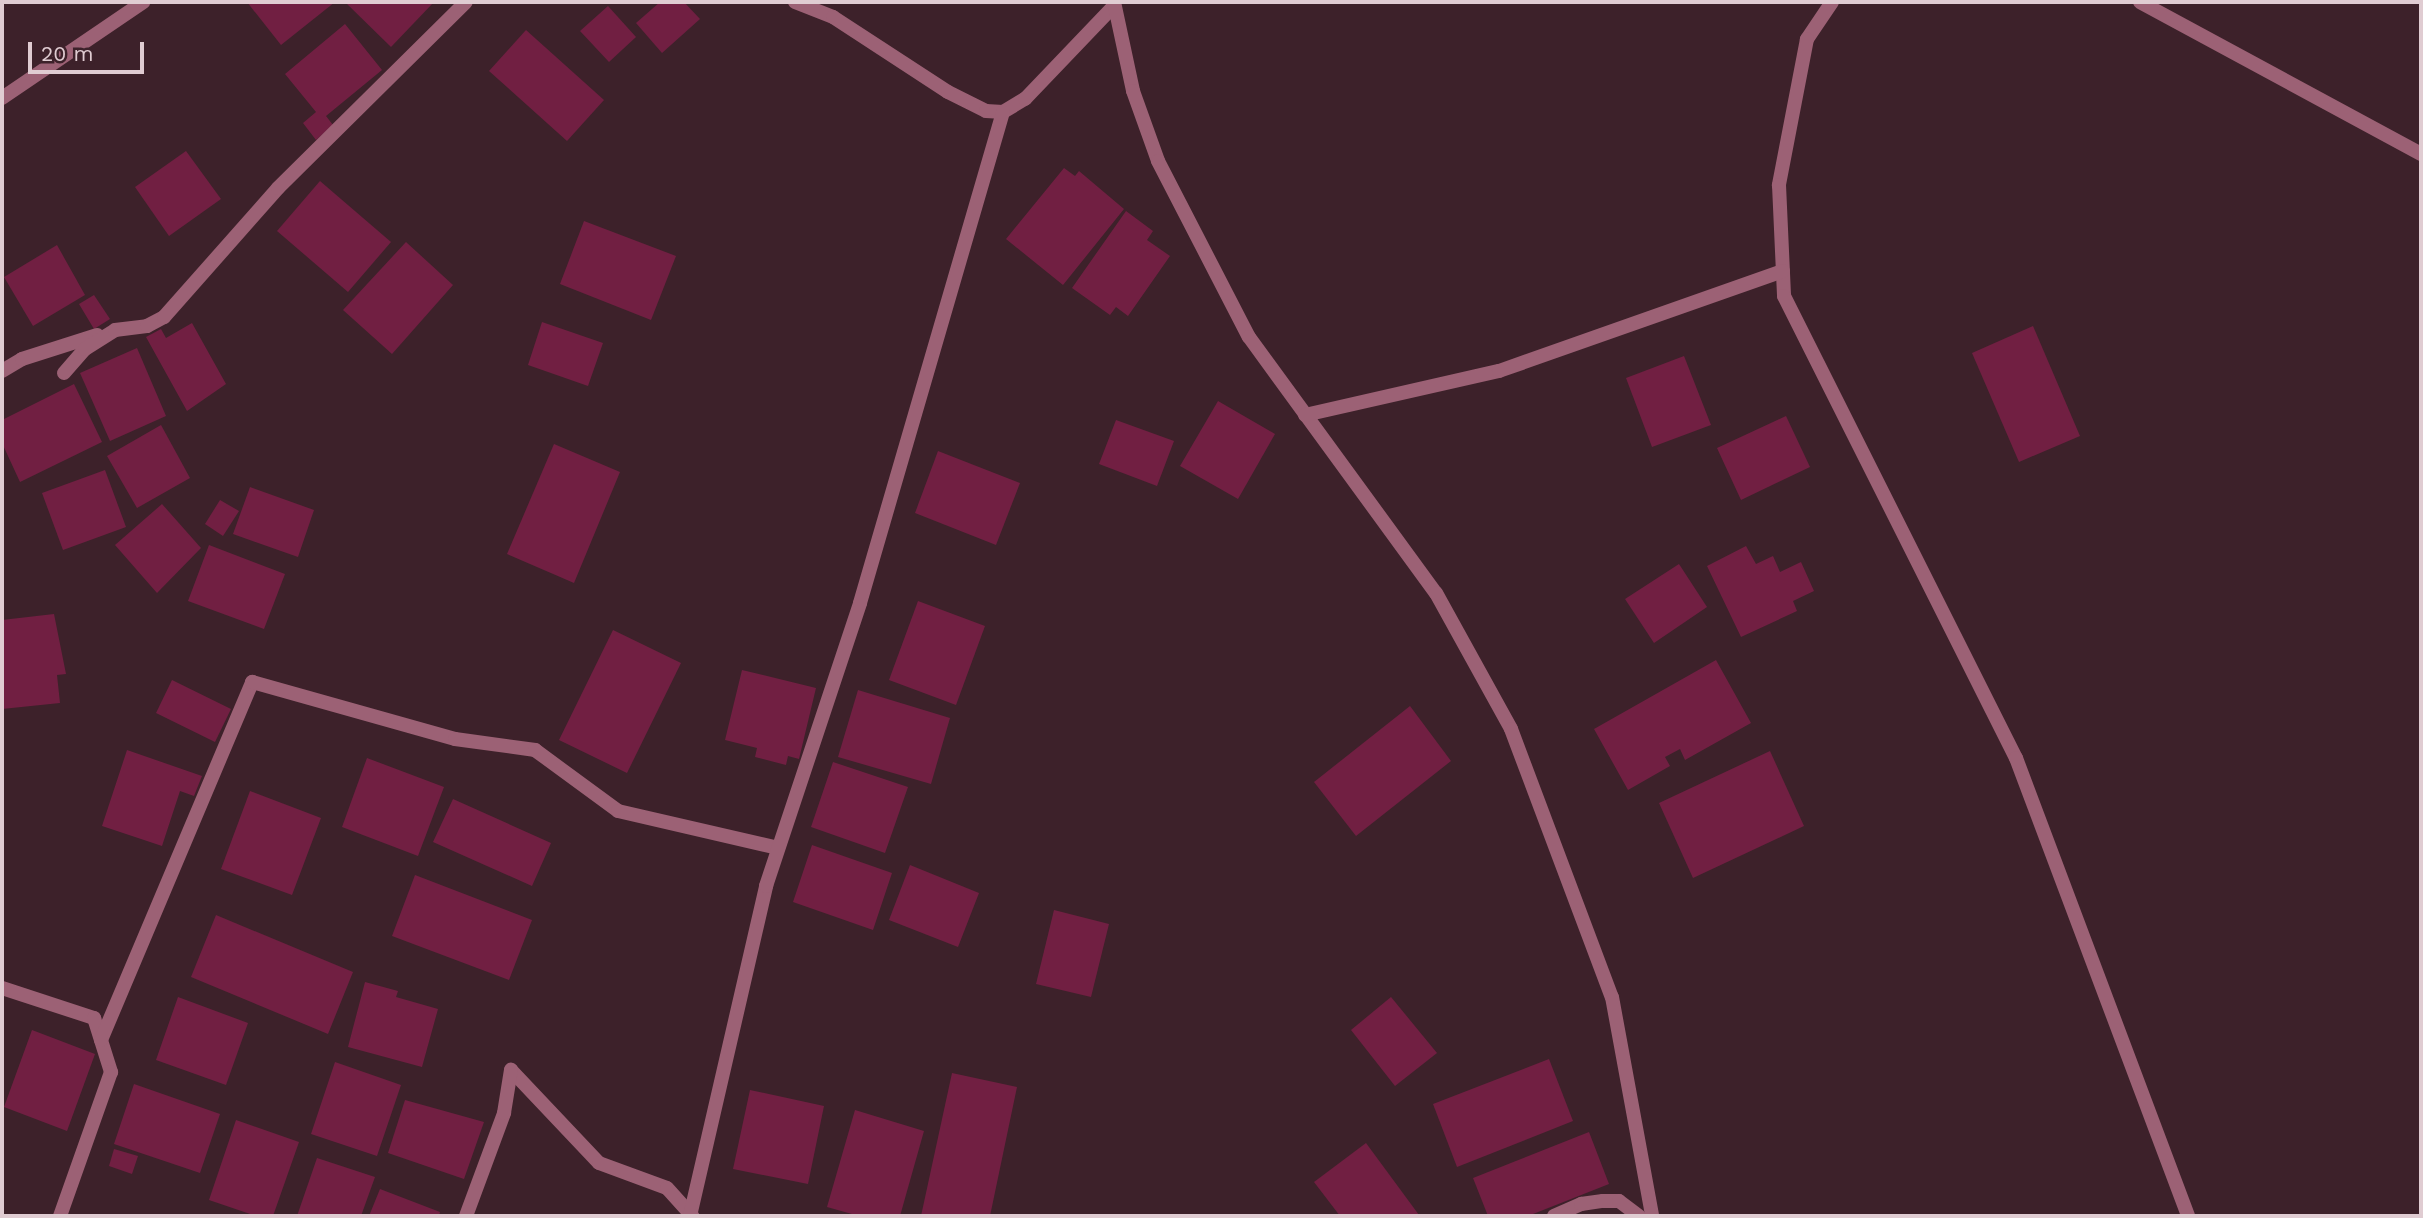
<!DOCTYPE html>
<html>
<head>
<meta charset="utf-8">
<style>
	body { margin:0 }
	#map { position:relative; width:2423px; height:1218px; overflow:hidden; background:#3d212a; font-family:"Work Sans",sans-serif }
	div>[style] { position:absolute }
	.building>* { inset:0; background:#711f42 }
	.street>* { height:14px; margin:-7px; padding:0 7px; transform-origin:7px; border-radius:7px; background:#9c6175 }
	span { translate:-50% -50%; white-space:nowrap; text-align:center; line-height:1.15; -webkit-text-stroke:5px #3d212a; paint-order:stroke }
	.frame { position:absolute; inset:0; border:4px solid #e0ccd2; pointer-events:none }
	.scale { position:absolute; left:28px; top:42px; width:116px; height:32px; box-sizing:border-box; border:4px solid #e0ccd2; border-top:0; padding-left:9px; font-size:21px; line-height:24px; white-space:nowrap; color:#e0ccd2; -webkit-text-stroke:5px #3d212a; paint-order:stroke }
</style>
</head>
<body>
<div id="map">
	<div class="building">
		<i style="clip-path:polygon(247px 2px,335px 2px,281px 45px)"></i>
		<i style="clip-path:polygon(345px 2px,434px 2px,391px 47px)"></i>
		<i style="clip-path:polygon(660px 2px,684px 2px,700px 19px,662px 53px,636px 23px)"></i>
		<i style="clip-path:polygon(608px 6px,636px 37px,609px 62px,580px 31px)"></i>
		<i style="clip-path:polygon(345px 24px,382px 70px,326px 116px,333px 125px,316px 140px,303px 123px,316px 112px,285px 74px)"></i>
		<i style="clip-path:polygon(526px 30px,604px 100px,567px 141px,489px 71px)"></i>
		<i style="clip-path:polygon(186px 151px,221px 199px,169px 236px,135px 187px)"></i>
		<i style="clip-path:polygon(1064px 168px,1075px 176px,1079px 171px,1124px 209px,1063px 285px,1006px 239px)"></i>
		<i style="clip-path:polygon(320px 181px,391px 242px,348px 292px,277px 231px)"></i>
		<i style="clip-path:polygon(1126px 211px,1153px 231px,1147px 240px,1170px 256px,1128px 316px,1116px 307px,1110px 315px,1072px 288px)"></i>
		<i style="clip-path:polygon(584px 221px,676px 256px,651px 320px,560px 284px)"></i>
		<i style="clip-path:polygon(406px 242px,453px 285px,392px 354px,343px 310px)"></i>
		<i style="clip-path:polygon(57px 245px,85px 295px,33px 326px,4px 277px)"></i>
		<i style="clip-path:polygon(94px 295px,110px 319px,94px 329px,79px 304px)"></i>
		<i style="clip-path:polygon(542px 322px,603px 343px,588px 386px,528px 365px)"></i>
		<i style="clip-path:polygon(192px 323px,226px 384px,187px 411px,146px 337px,161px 329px,166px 338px)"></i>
		<i style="clip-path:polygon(2033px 326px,2080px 436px,2019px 462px,1972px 353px)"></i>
		<i style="clip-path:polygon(137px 348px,166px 416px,110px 441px,80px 373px)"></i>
		<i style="clip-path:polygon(1684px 356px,1711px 425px,1652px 447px,1626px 378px)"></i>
		<i style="clip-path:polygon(74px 384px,102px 442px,20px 482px,2px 443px,2px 420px)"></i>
		<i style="clip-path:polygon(1218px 401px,1275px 434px,1238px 499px,1180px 466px)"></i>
		<i style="clip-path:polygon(1786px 416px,1810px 467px,1741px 500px,1717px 448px)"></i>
		<i style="clip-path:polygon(1116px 420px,1174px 441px,1157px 486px,1099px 464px)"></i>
		<i style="clip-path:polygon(161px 425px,190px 478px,137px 508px,107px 456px)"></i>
		<i style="clip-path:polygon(554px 444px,620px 472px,574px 583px,507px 554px)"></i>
		<i style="clip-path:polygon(938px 451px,1020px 483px,996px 545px,915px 513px)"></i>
		<i style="clip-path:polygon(105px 470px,126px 527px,63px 550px,42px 493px)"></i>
		<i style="clip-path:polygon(250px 487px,314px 510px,298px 557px,233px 534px)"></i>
		<i style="clip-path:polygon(220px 500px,239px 511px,223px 536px,205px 524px)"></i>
		<i style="clip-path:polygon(162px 504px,201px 548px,157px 593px,115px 545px)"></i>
		<i style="clip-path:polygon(209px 545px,285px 574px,264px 629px,188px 601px)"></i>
		<i style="clip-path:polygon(1746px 546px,1756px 564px,1773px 556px,1780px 572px,1801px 562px,1814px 591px,1793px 601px,1797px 611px,1741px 637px,1707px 566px)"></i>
		<i style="clip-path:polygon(1679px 564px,1707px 607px,1654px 643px,1625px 599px)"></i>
		<i style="clip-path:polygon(918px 601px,985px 626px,956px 705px,889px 680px)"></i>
		<i style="clip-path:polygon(54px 614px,66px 674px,57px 675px,60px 703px,2px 709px,2px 620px)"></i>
		<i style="clip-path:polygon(613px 630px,681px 663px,627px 773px,559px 740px)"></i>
		<i style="clip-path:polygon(1716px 660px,1751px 723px,1685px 760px,1680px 749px,1665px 757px,1670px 766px,1628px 790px,1594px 729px)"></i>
		<i style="clip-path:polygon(742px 670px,816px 688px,799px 759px,788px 756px,786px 765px,755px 757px,757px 748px,725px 740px)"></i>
		<i style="clip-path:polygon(172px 680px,231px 709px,215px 742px,156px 713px)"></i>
		<i style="clip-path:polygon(858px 690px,950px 718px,931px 784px,838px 757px)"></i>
		<i style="clip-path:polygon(1410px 706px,1451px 761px,1356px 836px,1314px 782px)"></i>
		<i style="clip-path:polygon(127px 750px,202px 776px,194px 796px,180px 791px,162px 846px,102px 826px)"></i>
		<i style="clip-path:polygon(1770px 751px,1804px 826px,1693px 878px,1659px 803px)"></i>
		<i style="clip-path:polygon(367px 758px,444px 787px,418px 856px,342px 827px)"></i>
		<i style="clip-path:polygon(833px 762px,908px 787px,885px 853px,811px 827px)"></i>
		<i style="clip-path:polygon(250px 791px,321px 818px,292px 895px,221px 869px)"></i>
		<i style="clip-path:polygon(453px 799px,551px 843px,532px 886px,433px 842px)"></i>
		<i style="clip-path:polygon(812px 845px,892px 873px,873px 930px,793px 902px)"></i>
		<i style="clip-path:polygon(910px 865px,979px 893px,958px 947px,889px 920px)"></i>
		<i style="clip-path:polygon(415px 875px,532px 920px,509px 980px,392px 936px)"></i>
		<i style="clip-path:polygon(1054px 910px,1109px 924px,1091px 997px,1036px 984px)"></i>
		<i style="clip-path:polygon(216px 915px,353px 972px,328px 1034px,191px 977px)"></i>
		<i style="clip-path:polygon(365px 982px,398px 991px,396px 997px,438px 1009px,422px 1067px,348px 1047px)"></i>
		<i style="clip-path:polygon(178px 997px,248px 1023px,226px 1085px,156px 1060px)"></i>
		<i style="clip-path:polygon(1391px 997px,1437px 1053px,1395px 1086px,1351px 1030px)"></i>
		<i style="clip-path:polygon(32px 1030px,95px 1054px,67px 1131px,4px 1107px)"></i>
		<i style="clip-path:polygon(1549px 1059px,1573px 1121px,1457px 1167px,1433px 1104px)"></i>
		<i style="clip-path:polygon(335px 1062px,401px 1085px,377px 1156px,311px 1134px)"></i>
		<i style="clip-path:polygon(952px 1073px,1017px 1087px,990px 1216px,921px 1216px)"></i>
		<i style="clip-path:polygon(134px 1084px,220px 1114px,200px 1173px,114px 1144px)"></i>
		<i style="clip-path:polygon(750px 1090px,824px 1106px,808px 1184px,733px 1169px)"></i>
		<i style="clip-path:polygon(405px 1100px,484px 1122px,464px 1179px,388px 1153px)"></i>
		<i style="clip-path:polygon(855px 1110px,924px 1131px,900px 1216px,859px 1216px,827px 1207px)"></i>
		<i style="clip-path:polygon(236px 1120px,299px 1142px,273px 1216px,256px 1216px,209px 1200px)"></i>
		<i style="clip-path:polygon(1589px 1132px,1609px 1184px,1528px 1216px,1488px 1216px,1473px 1178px)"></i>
		<i style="clip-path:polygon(1366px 1143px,1419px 1215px,1417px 1216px,1340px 1216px,1314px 1182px)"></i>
		<i style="clip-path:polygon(114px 1149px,138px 1156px,132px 1174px,109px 1166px)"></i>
		<i style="clip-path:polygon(317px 1158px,375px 1177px,361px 1216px,297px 1216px)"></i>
		<i style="clip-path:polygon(380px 1189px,440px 1212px,439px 1216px,369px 1216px)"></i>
	</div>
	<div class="street">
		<i style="left:795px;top:2px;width:41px;rotate:21.5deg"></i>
		<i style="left:833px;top:17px;width:137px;rotate:33.1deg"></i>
		<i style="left:948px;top:92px;width:42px;rotate:26.6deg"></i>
		<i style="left:986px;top:111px;width:17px;rotate:3deg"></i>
		<i style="left:1003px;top:112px;width:26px;rotate:-31deg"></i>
		<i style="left:1025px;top:99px;width:129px;rotate:-46.3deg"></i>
		<i style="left:1114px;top:2px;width:91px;rotate:77.9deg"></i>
		<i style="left:1133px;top:91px;width:74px;rotate:70.3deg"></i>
		<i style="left:1158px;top:161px;width:198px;rotate:62.7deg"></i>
		<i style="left:1249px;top:337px;width:317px;rotate:53.9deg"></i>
		<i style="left:1436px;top:593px;width:155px;rotate:61.1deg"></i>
		<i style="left:1511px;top:729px;width:286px;rotate:69.4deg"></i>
		<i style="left:1612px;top:997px;width:223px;rotate:79.6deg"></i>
		<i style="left:1832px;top:2px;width:45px;rotate:124deg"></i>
		<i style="left:1807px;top:39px;width:149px;rotate:100.9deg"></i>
		<i style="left:1779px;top:185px;width:111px;rotate:87.4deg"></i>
		<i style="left:1784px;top:296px;width:517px;rotate:63.34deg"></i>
		<i style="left:2016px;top:758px;width:489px;rotate:69.4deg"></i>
		<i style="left:2140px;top:2px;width:319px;rotate:28.4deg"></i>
		<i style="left:2px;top:98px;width:171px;rotate:-34.2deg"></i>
		<i style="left:2px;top:371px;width:23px;rotate:-31deg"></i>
		<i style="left:22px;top:359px;width:79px;rotate:-17.7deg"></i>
		<i style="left:64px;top:373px;width:32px;rotate:-49deg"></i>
		<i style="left:85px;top:349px;width:36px;rotate:-32deg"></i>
		<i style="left:115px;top:330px;width:32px;rotate:-7deg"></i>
		<i style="left:147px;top:326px;width:19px;rotate:-28deg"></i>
		<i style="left:164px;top:317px;width:172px;rotate:-48.5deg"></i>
		<i style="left:278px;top:188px;width:264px;rotate:-44.7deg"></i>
		<i style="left:1305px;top:415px;width:199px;rotate:-12.8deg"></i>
		<i style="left:1499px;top:371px;width:301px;rotate:-19.4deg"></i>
		<i style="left:2px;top:988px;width:97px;rotate:18.1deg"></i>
		<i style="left:94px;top:1018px;width:57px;rotate:72.5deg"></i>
		<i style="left:111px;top:1072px;width:153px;rotate:109.5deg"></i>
		<i style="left:101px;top:1040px;width:389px;rotate:-67.1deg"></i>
		<i style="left:252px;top:682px;width:211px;rotate:15.7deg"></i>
		<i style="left:455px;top:739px;width:81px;rotate:7.8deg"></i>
		<i style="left:535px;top:750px;width:103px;rotate:36.3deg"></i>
		<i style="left:618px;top:811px;width:164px;rotate:13deg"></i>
		<i style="left:511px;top:1070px;width:128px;rotate:46.6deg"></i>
		<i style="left:599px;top:1163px;width:72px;rotate:20.2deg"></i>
		<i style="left:667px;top:1188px;width:38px;rotate:48deg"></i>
		<i style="left:466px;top:1216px;width:110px;rotate:-69.7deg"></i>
		<i style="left:504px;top:1113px;width:44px;rotate:-80.8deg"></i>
		<i style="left:690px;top:1216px;width:339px;rotate:-77deg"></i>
		<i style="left:766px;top:886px;width:298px;rotate:-71.6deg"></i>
		<i style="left:860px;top:603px;width:511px;rotate:-73.76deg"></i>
		<i style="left:1554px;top:1216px;width:30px;rotate:-24deg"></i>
		<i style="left:1581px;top:1204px;width:22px;rotate:-8deg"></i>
		<i style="left:1603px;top:1201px;width:16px"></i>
		<i style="left:1619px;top:1201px;width:25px;rotate:37deg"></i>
	</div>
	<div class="frame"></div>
	<div class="scale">20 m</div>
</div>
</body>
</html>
